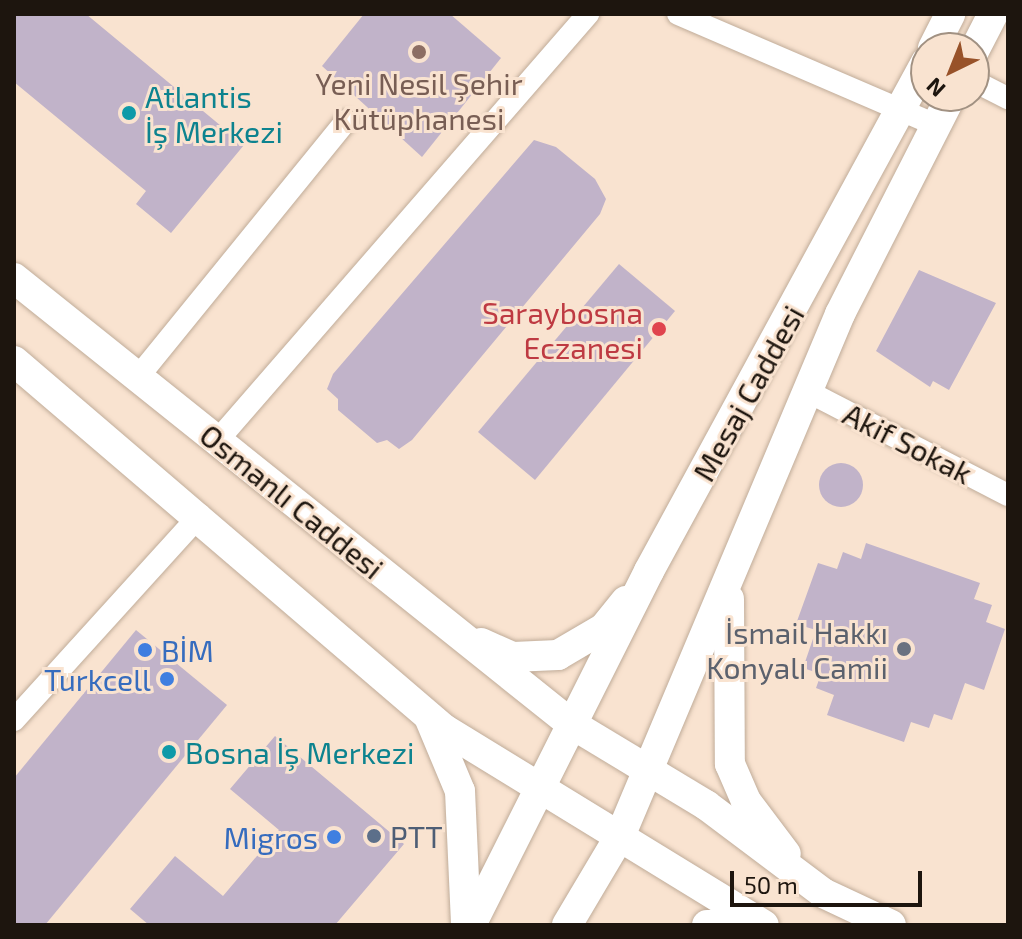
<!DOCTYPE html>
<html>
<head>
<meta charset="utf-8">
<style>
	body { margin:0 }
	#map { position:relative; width:1022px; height:939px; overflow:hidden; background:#f9e3d0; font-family:"Exo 2",sans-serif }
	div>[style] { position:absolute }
	.building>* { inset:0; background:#c1b3c9 }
	.round { border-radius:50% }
	.roads { filter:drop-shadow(0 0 2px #c0ac99) drop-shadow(0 0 2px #c0ac99) }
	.street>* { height:22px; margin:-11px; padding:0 11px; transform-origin:11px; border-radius:11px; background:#fff }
	.secondary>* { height:30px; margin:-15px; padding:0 15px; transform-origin:15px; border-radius:15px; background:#fff }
	.dots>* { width:22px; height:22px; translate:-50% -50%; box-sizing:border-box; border:4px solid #f9e3d0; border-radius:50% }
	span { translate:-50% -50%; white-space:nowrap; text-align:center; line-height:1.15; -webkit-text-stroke:6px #f9e3d0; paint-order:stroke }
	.education-label { font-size:30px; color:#785e54 }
	.culture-label { font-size:30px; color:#0d838f }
	.left { translate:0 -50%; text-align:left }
	.health-label { font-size:30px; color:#be3a42 }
	.right { translate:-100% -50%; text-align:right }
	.street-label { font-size:30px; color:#1d150e }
	.worship-label { font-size:30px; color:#5b616d }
	.shop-label { font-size:30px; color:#366cbe }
	.service-label { font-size:30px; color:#4e5e75 }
	.frame { position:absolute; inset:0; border:16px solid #1d150e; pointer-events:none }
	.north { position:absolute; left:910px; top:32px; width:80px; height:80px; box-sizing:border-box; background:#f9e3d0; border:2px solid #a19182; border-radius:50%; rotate:223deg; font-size:22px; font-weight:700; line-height:32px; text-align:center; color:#1d150e }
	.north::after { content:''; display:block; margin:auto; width:28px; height:36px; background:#985229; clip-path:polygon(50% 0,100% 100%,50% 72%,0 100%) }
	.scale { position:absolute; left:730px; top:871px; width:192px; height:36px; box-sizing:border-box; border:4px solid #1d150e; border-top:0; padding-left:10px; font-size:24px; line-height:28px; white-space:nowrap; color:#1d150e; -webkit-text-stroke:6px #f9e3d0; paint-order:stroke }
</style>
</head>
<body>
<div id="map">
	<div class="building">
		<i style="clip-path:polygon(14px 14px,86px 14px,244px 145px,171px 233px,136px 204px,146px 191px,14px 82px)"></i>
		<i style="clip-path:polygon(364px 14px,450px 14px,501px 58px,422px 157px,322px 66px)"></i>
		<i style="clip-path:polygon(534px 140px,556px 147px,595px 179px,606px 199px,600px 214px,412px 440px,399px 449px,387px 440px,377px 443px,338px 410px,338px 399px,327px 389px,333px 374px)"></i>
		<i style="clip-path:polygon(619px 264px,675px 311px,535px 480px,478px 432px)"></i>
		<i style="clip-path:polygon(919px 270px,996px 303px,949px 390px,933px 381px,930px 387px,876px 351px)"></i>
		<i class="round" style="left:819px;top:463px;width:44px;height:44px"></i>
		<i style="clip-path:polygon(866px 543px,980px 583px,974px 599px,992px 605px,986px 622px,1005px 629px,984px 690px,965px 683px,952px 720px,934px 714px,929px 728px,911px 722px,904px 742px,827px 715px,834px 695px,816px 688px,821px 674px,803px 668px,816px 630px,796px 624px,818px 563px,837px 569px,843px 552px,861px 559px)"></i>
		<i style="clip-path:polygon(136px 630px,227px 705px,45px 925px,14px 925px,14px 778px)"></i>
		<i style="clip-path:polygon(275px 736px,404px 844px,335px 925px,149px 925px,130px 909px,175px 856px,223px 896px,279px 830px,230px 789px)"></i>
	</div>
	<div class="roads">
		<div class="street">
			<i style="left:678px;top:14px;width:281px;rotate:23.3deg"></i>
			<i style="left:974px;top:81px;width:38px;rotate:27deg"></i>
			<i style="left:138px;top:377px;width:330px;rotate:-50.9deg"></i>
			<i style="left:807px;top:391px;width:226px;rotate:27.4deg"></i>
			<i style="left:217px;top:441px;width:566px;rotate:-49.01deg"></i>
			<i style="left:14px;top:720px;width:277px;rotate:-47.8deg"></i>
		</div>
		<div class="secondary">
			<i style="left:933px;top:48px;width:38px;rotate:-63deg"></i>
			<i style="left:974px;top:51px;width:42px;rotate:-62.8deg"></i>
			<i style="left:14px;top:278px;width:712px;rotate:38.67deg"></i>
			<i style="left:570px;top:723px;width:159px;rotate:31.1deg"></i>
			<i style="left:706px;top:805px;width:146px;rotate:36.9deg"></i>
			<i style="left:823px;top:893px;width:75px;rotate:25.2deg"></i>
			<i style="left:14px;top:361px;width:566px;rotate:40.56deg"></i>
			<i style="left:444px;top:729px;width:375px;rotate:31.5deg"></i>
			<i style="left:729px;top:599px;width:165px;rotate:89.7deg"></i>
			<i style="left:730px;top:764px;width:40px;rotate:66.6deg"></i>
			<i style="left:746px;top:801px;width:66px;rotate:53deg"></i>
			<i style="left:481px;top:643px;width:35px;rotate:24deg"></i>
			<i style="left:513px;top:657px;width:45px;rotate:-2.5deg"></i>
			<i style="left:558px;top:655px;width:53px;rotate:-30.4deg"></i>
			<i style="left:604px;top:628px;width:35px;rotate:-51deg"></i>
			<i style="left:429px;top:717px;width:80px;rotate:67.3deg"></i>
			<i style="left:460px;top:791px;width:134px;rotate:87.4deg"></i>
			<i style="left:471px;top:925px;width:396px;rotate:-63.3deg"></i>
			<i style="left:649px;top:571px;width:579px;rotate:-61.44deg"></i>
			<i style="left:567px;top:925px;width:106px;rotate:-59.3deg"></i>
			<i style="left:621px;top:834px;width:564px;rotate:-67.16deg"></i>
			<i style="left:840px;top:314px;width:245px;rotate:-63deg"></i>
			<i style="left:707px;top:925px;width:19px"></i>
		</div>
	</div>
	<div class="dots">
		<i style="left:419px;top:52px;background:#8d6e63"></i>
		<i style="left:129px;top:113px;background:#0f9aa8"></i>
		<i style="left:659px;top:329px;background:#e0444e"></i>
		<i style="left:904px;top:649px;background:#6b7280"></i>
		<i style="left:145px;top:650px;background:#3f7fe0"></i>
		<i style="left:167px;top:679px;background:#3f7fe0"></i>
		<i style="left:169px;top:752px;background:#0f9aa8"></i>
		<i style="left:374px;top:836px;background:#5c6f8a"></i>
		<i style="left:334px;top:837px;background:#3f7fe0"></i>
	</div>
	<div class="education-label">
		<span style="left:419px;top:100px">Yeni Nesil Şehir<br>Kütüphanesi</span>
	</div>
	<div class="culture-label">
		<span class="left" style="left:145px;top:113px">Atlantis<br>İş Merkezi</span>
		<span class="left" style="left:185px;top:752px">Bosna İş Merkezi</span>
	</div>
	<div class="health-label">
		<span class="right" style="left:643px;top:329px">Saraybosna<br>Eczanesi</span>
	</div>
	<div class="street-label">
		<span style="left:748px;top:393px;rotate:-61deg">Mesaj Caddesi</span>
		<span style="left:908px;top:443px;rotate:27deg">Akif Sokak</span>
		<span style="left:292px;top:501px;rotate:39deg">Osmanlı Caddesi</span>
	</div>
	<div class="worship-label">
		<span class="right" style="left:888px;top:649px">İsmail Hakkı<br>Konyalı Camii</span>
	</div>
	<div class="shop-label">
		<span class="left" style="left:161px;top:650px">BİM</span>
		<span class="right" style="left:151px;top:679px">Turkcell</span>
		<span class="right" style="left:318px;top:837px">Migros</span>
	</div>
	<div class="service-label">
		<span class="left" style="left:390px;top:836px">PTT</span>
	</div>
	<div class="frame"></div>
	<div class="north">N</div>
	<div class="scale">50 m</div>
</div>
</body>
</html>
